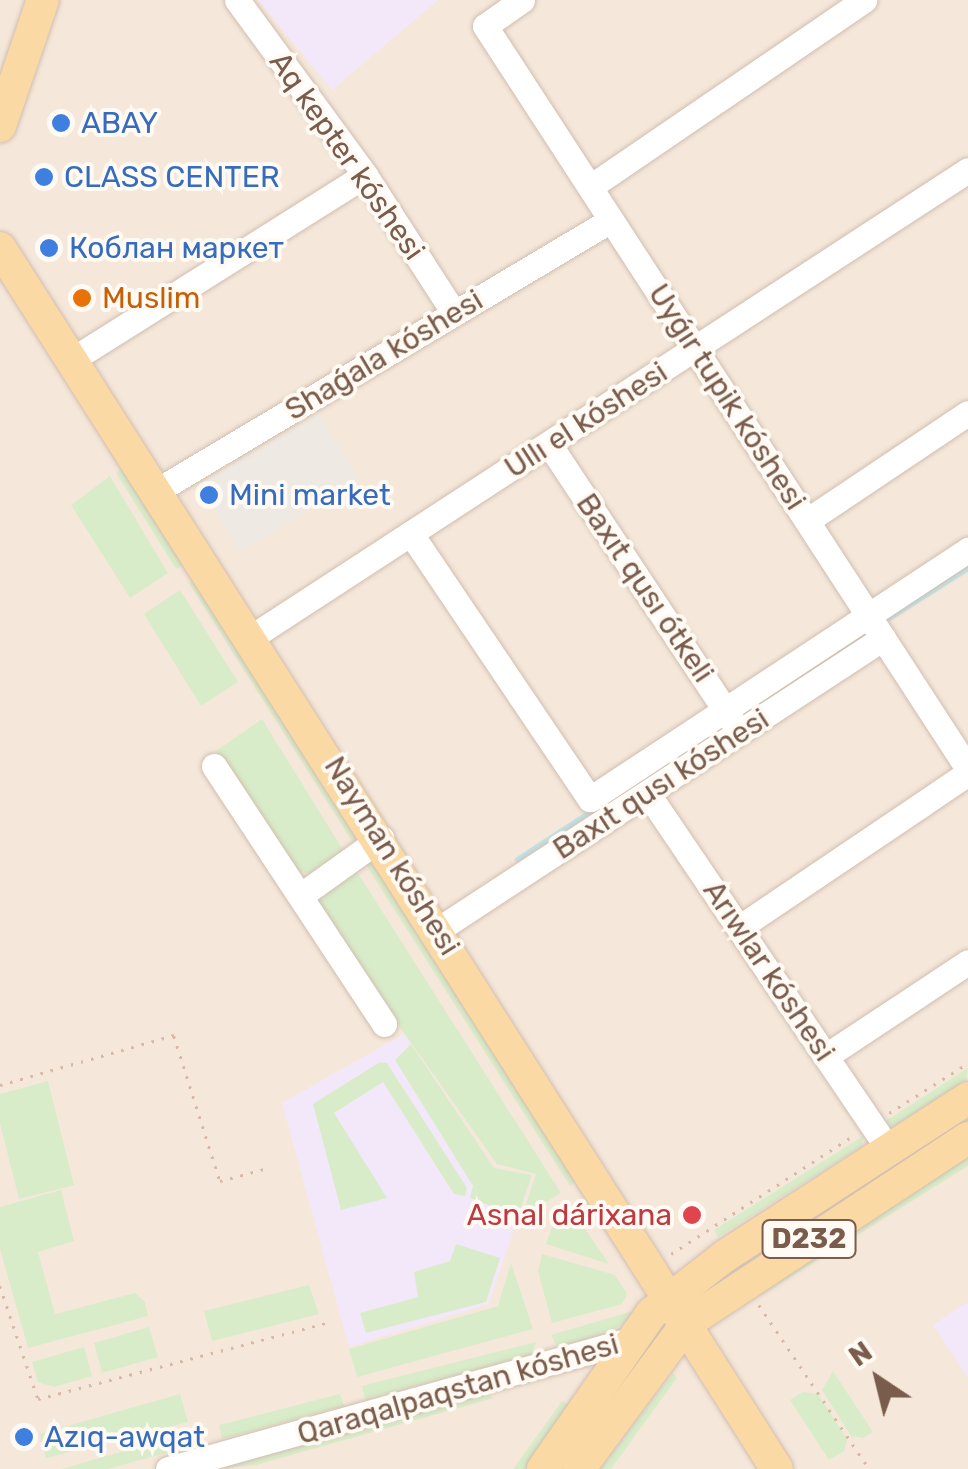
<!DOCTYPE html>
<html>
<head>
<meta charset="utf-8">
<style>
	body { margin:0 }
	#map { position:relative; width:968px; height:1469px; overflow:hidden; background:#fdf6ec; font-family:Rubik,sans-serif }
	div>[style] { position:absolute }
	.residential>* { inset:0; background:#f5e8da }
	.industrial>* { inset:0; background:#efe9e4 }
	.education>* { inset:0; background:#f3e8fa }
	.green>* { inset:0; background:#d8ecc9 }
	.stream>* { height:5px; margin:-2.5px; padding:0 2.5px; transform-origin:2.5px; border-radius:2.5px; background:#bfe3e8 }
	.path>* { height:2.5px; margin-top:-1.25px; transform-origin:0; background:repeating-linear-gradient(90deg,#d9b8a5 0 2.5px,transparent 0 10.5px) }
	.roads { filter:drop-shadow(0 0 2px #d1beb0) drop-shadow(0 0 2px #d1beb0) }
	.minor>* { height:25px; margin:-12.5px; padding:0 12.5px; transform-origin:12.5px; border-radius:12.5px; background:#fff }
	.major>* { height:32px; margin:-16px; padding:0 16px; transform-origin:16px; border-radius:16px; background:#fbd9a5 }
	.dots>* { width:28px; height:28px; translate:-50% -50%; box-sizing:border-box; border:5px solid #fffaf3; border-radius:50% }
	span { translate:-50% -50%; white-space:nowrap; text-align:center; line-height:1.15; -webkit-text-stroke:8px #fffaf3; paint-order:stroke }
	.shield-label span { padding:2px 8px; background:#fffaf3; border:2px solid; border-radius:8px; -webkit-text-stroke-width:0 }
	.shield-label { font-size:28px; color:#7a5c4d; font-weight:700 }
	.shop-label { font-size:30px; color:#366cbe }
	.left { translate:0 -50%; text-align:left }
	.street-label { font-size:30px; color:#7a5c4d }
	.food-label { font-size:30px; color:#c56008 }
	.health-label { font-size:30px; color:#be3a42 }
	.right { translate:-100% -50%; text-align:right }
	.north { position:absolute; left:828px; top:1329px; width:100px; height:100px; -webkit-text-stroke:8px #fffaf3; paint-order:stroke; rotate:325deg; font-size:28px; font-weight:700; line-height:40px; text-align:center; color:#7a5c4d }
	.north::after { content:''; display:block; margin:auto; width:35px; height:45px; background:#7a5c4d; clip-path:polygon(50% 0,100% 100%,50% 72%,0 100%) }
</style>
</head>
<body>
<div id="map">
	<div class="residential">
		<i style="clip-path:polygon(0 0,968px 0,968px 1469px,0 1469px)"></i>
	</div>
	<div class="industrial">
		<i style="clip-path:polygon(319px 414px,360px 479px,240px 552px,199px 484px)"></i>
	</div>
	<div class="education">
		<i style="clip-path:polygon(258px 0,438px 0,332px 90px)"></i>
		<i style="clip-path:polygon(404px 1034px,494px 1168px,532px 1175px,489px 1304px,349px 1347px,282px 1103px)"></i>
		<i style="clip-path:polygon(968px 1302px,968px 1378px,933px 1325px)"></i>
	</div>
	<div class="green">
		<i style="clip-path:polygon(126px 466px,183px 564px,176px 569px,116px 473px)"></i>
		<i style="clip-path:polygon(110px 476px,168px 573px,130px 598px,71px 505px)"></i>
		<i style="clip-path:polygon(197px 579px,360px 835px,352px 841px,189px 583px)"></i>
		<i style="clip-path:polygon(180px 590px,238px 682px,201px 706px,144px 614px)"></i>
		<i style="clip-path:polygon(262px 719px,343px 850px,309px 873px,291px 871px,216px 751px)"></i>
		<i style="clip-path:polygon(373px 854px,577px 1180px,570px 1186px,364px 862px)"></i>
		<i style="clip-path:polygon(354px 867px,561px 1193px,522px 1217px,536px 1174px,497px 1164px,317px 910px,315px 895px)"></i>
		<i style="clip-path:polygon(411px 1044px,494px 1168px,532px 1175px,518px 1216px,470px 1198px,473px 1186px,395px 1060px)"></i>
		<i style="clip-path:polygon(380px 1062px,387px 1063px,467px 1188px,465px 1196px,454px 1194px,383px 1082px,334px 1113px,387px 1198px,341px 1210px,313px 1104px)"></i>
		<i style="clip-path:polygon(968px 1068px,966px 1080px,893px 1127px,884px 1122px)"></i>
		<i style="clip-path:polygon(48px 1081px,74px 1185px,19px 1199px,0 1123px,0 1094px)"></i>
		<i style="clip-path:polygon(863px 1136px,862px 1146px,718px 1237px,714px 1230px)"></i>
		<i style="clip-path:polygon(968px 1156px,968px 1166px,760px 1296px,755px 1289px,858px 1233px,855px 1227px)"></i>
		<i style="clip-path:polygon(61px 1190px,74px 1241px,38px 1252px,55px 1314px,135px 1293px,145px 1302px,148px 1316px,28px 1348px,0 1249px,0 1207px)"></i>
		<i style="clip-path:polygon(573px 1211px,609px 1264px,546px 1244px,553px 1224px)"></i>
		<i style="clip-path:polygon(456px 1244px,500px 1258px,486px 1302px,366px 1333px,360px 1313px,418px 1297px,414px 1272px,450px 1261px)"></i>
		<i style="clip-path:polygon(542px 1254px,615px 1275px,627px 1294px,622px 1304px,552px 1323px,538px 1271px)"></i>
		<i style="clip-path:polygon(511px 1263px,533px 1329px,357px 1377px,349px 1349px,498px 1306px)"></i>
		<i style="clip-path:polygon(309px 1285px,319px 1314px,212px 1341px,204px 1311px)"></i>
		<i style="clip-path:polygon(633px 1311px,635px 1316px,610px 1332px,557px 1347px,551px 1335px)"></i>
		<i style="clip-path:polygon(149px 1327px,158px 1357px,102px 1373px,94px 1343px)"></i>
		<i style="clip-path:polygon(536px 1342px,531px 1355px,365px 1399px,362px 1386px)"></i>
		<i style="clip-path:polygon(84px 1347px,92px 1376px,54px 1387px,38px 1382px,32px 1362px)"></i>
		<i style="clip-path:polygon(833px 1371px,873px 1432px,863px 1438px,851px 1436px,822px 1390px)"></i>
		<i style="clip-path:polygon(673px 1373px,677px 1378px,611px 1469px,600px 1469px)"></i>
		<i style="clip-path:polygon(803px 1392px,818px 1394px,847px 1439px,844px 1451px,829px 1460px,790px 1400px)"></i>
		<i style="clip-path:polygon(180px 1394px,188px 1422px,46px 1458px,39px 1434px)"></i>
		<i style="clip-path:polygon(340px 1394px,344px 1406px,222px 1439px,219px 1425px)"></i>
		<i style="clip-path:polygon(486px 1394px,494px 1398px,256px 1465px,217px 1469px)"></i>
		<i style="clip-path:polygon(562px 1401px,570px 1406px,525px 1469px,513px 1469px)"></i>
		<i style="clip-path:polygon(201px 1429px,204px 1442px,108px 1469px,61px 1469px)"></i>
	</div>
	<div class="stream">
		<i style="left:889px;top:618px;width:93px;rotate:-32.3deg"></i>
		<i style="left:517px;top:859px;width:90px;rotate:-33.2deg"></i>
	</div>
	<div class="path">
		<i style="left:174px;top:1036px;width:152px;rotate:72.4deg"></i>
		<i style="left:220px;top:1181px;width:50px;rotate:-15.2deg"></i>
		<i style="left:0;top:1085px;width:185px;rotate:-16deg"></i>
		<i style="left:889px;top:1113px;width:93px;rotate:-32.3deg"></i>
		<i style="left:671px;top:1254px;width:217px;rotate:-33deg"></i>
		<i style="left:0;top:1286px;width:119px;rotate:71.4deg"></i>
		<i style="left:38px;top:1399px;width:302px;rotate:-14.8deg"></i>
		<i style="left:759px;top:1305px;width:197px;rotate:56.1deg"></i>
	</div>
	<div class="roads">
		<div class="minor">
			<i style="left:237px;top:0;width:217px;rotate:53.8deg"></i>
			<i style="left:365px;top:175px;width:164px;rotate:57.2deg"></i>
			<i style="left:522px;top:0;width:45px;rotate:144.9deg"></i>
			<i style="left:485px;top:26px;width:886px;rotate:56.97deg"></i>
			<i style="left:590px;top:187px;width:332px;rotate:-34.3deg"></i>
			<i style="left:73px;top:359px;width:345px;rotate:-32.2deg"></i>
			<i style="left:549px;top:444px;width:335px;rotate:56.5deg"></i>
			<i style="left:158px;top:490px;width:527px;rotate:-30.8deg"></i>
			<i style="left:808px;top:520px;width:192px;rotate:-33.8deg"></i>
			<i style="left:411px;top:534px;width:320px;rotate:56deg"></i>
			<i style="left:590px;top:799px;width:453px;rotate:-33.4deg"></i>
			<i style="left:253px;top:636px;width:853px;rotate:-33.09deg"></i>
			<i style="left:214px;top:766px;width:309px;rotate:56.6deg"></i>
			<i style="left:648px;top:794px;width:429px;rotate:55.9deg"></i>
			<i style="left:300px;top:896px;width:100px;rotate:-35.6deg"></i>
			<i style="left:740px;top:927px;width:275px;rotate:-34deg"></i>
			<i style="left:439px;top:929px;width:531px;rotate:-33.24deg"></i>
			<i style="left:826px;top:1056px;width:170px;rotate:-33.5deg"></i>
			<i style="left:168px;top:1469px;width:483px;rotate:-15.6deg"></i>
		</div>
		<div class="major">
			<i style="left:0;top:126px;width:133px;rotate:-71.2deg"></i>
			<i style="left:0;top:248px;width:1447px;rotate:57.53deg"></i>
			<i style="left:543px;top:1469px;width:190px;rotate:-55.1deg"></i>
			<i style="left:652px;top:1313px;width:93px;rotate:-38deg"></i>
			<i style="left:725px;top:1256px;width:290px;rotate:-33deg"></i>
			<i style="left:579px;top:1469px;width:182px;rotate:-53.5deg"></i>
			<i style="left:687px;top:1323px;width:336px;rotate:-33.4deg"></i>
		</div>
	</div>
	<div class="dots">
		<i style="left:61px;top:123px;background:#3f7fe0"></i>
		<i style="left:44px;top:177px;background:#3f7fe0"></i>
		<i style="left:49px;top:248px;background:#3f7fe0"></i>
		<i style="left:82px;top:298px;background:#e8710a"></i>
		<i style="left:209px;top:495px;background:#3f7fe0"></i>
		<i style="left:692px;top:1215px;background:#e0444e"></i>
		<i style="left:24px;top:1437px;background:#3f7fe0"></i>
	</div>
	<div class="shield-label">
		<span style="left:809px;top:1239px">D232</span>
	</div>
	<div class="shop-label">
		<span class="left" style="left:81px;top:123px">ABAY</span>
		<span class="left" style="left:64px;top:177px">CLASS CENTER</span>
		<span class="left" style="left:69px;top:248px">Коблан маркет</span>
		<span class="left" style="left:229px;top:495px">Mini market</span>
		<span class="left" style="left:44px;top:1437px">Azıq-awqat</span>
	</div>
	<div class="street-label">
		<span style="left:347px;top:156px;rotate:55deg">Aq kepter kóshesi</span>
		<span style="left:384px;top:355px;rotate:-31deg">Shaǵala kóshesi</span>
		<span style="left:727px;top:397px;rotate:57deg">Uyǵır tupik kóshesi</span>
		<span style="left:586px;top:420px;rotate:-33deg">Ullı el kóshesi</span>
		<span style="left:645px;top:588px;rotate:56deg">Baxıt qusı ótkeli</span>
		<span style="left:661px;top:784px;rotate:-33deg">Baxıt qusı kóshesi</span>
		<span style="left:392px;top:856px;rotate:58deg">Nayman kóshesi</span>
		<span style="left:769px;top:971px;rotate:56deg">Arıwlar kóshesi</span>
		<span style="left:458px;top:1389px;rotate:-16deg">Qaraqalpaqstan kóshesi</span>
	</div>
	<div class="food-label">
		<span class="left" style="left:102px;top:298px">Muslim</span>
	</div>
	<div class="health-label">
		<span class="right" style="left:672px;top:1215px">Asnal dárixana</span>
	</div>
	<div class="north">N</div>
</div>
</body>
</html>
